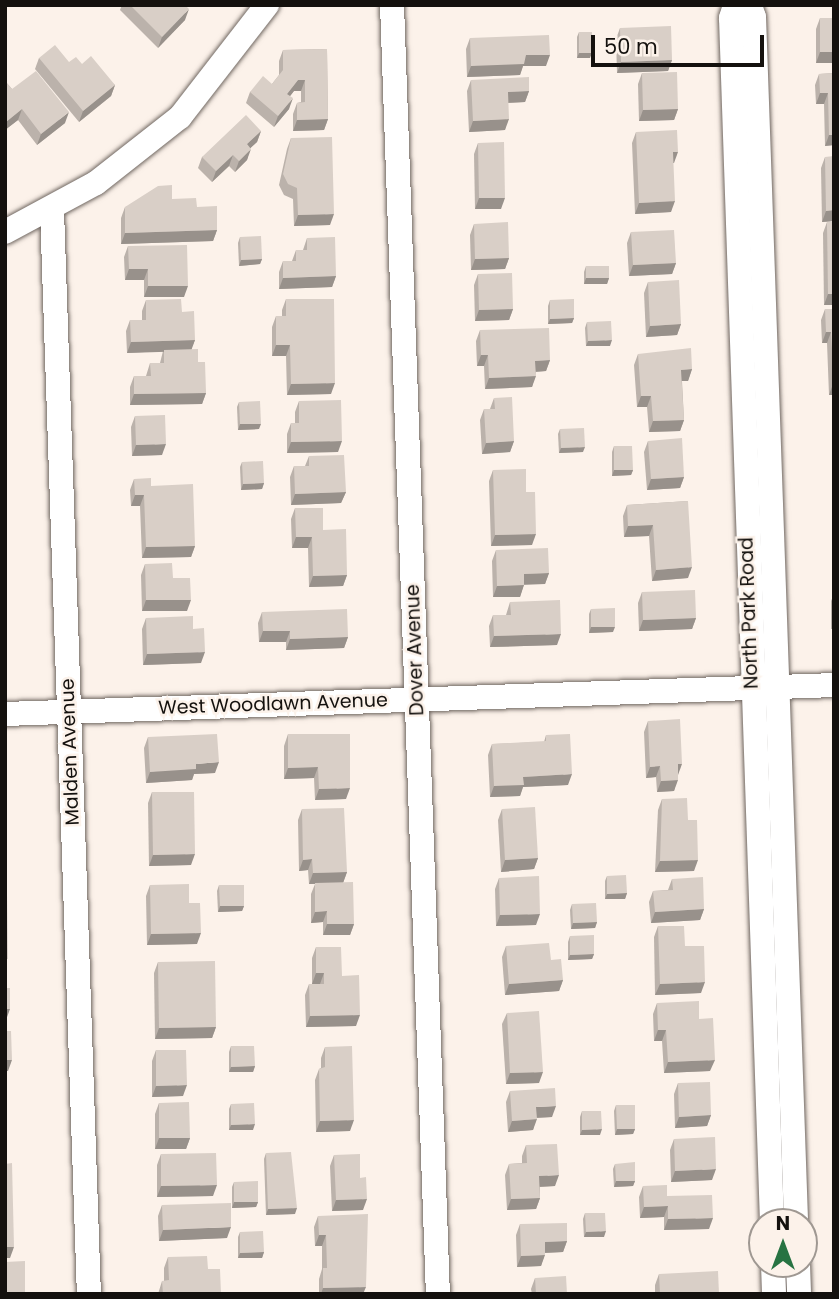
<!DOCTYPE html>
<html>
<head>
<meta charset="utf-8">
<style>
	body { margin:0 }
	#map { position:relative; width:839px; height:1299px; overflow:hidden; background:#fcf2ea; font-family:Poppins,sans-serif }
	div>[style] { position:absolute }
	.roads { filter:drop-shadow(0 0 2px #706761) drop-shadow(0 0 2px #706761) }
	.minor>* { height:24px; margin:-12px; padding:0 12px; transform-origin:12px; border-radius:12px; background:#fff }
	.wall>* { inset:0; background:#bbb2ab }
	.shaded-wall>* { inset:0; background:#98918b }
	.building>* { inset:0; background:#d9cfc7 }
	span { translate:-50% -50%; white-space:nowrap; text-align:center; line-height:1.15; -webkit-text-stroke:5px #fcf2ea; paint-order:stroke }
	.street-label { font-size:19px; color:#14110e }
	.frame { position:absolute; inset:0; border:7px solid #14110e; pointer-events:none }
	.north { position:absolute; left:748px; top:1208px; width:70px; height:70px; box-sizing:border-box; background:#fcf2ea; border:2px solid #9f9892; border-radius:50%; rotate:0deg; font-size:19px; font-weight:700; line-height:28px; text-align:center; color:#14110e }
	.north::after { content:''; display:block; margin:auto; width:24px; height:32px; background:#277342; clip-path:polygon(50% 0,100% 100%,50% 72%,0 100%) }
	.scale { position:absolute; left:591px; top:35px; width:173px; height:32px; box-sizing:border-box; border:4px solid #14110e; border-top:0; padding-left:9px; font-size:21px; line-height:24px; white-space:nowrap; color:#14110e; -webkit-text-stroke:5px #fcf2ea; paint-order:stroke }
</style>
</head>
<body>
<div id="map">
	<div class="roads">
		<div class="minor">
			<i style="left:392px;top:5px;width:1290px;rotate:87.96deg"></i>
			<i style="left:735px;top:5px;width:14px;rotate:107deg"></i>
			<i style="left:731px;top:18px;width:1205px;rotate:88.05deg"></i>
			<i style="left:750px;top:5px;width:13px;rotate:72deg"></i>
			<i style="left:754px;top:17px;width:1206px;rotate:88deg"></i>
			<i style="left:52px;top:210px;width:1085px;rotate:88.05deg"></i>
			<i style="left:5px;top:232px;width:103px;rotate:-28.3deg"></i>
			<i style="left:96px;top:183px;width:107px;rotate:-38.2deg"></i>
			<i style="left:180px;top:117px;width:142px;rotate:-52.2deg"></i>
			<i style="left:5px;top:714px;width:830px;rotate:-2deg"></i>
			<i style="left:773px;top:1264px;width:30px;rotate:88deg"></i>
			<i style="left:798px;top:1264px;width:30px;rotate:88deg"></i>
		</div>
	</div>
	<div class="wall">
		<i style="clip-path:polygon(122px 5px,185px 5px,185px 20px,158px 48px,120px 10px)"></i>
		<i style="clip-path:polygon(820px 18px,834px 63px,816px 63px,816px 29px)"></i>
		<i style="clip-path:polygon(620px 28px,672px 60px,668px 71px,617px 73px,616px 39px)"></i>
		<i style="clip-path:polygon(579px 32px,590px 58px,577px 58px,577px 37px)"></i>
		<i style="clip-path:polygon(470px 38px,546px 66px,523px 66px,520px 75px,467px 77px,466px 49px)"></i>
		<i style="clip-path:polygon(327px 49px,328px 119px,324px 130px,293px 131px,293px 114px,297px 103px,301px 102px,301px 91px,294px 91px,290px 96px,289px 109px,274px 127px,246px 103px,250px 92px,272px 84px,279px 75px,279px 61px,283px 50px)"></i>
		<i style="clip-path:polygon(39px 58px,82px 64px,115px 85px,111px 96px,79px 122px,35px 69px)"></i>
		<i style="clip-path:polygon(642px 73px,678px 109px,674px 120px,639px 121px,638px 84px)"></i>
		<i style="clip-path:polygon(834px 73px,834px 145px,825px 146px,824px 104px,816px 104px,815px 85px,819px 74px)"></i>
		<i style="clip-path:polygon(471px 80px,529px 91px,525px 102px,508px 103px,505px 130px,469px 132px,467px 91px)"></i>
		<i style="clip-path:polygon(5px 81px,12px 89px,65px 123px,37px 145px,18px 120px,5px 130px)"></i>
		<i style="clip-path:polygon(261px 131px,257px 142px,250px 148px,247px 160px,235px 172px,229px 166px,212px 182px,198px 168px,202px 157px)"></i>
		<i style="clip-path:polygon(636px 132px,674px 163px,673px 163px,671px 212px,635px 214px,632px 143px)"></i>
		<i style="clip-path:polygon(291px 138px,330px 225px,294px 226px,293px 199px,284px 195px,279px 185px,287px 149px)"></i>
		<i style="clip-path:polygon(478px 143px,501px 209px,475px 209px,474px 154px)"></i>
		<i style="clip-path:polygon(825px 157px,834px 221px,822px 222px,821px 168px)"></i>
		<i style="clip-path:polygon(172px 199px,197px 207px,217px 230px,213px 241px,121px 244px,121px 218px,125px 207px)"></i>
		<i style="clip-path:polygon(827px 222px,834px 305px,824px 305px,823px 233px)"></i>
		<i style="clip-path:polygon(474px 224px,509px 258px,505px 269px,471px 270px,470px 235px)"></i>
		<i style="clip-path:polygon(631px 232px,676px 263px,672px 274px,629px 276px,627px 243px)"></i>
		<i style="clip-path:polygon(240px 237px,262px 259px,260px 264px,239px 266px,238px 243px)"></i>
		<i style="clip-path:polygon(307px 238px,336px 276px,332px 287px,279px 289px,279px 272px,283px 261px,292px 261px,296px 250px,303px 250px)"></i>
		<i style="clip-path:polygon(128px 246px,184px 297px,144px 297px,144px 280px,125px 280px,124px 257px)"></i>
		<i style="clip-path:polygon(586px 266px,609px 278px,607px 284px,584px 284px,584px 272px)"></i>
		<i style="clip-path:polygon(478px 274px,513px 309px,509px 320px,475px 321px,474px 285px)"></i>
		<i style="clip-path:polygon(648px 282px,681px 324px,677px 335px,646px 337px,644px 293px)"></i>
		<i style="clip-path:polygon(286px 299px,331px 394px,287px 395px,286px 356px,272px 356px,272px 327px,276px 316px,282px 316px,282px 310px)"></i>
		<i style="clip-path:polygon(146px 300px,182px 312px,195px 340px,191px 349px,198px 362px,206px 393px,202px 404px,130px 405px,130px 387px,134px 376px,146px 376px,150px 363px,160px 363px,163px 351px,127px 353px,126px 331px,130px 320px,142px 320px,142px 311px)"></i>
		<i style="clip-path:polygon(550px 300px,574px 318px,572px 323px,548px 324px,548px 306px)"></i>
		<i style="clip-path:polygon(825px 309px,834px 309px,834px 395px,829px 395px,827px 343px,822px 343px,821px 320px)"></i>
		<i style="clip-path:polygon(587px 322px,610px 346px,586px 346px,585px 328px)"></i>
		<i style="clip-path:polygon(480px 330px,550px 360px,546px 371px,536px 372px,532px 387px,485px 389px,484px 366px,477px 366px,476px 341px)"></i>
		<i style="clip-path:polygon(638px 354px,692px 369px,688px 381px,682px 381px,684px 420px,680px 431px,649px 432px,647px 407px,637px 407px,634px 365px)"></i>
		<i style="clip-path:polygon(494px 398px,514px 441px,510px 452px,482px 454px,480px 420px,484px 409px,490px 409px)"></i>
		<i style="clip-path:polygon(299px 401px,338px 452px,287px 453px,287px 434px,291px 423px,295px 423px,295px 412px)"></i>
		<i style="clip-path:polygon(239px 402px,259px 429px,238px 430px,237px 407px)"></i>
		<i style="clip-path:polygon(135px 416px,162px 455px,132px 456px,131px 427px)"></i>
		<i style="clip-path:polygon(560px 429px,583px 452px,559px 453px,558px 434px)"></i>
		<i style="clip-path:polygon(648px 441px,684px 477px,680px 488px,647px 490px,644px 452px)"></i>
		<i style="clip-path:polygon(614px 446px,633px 470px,631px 475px,612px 476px,612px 452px)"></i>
		<i style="clip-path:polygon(309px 456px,346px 492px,341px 503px,291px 505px,290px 477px,294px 466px,305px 466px)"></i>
		<i style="clip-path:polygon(242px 462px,264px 483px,262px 489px,241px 490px,240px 467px)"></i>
		<i style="clip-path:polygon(834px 466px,834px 538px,832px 472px)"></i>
		<i style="clip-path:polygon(493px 470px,526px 492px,532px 545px,491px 546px,489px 481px)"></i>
		<i style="clip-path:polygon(134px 479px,151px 486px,195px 546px,191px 557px,142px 558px,140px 506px,131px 506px,130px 490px)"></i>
		<i style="clip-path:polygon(688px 501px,688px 578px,652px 581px,649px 536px,624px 537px,623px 516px,627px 505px)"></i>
		<i style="clip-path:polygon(295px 508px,323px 530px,347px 575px,343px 586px,309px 587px,308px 548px,292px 548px,291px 519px)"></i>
		<i style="clip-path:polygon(834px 543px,834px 590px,833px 590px,832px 547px)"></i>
		<i style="clip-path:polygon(496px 550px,549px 573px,545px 584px,524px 584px,520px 597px,493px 597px,492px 561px)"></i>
		<i style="clip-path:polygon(145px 564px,173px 578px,187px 611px,142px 611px,141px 575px)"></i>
		<i style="clip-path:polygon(642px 592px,696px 618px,692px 629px,639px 631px,638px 603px)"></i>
		<i style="clip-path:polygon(834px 594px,834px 629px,831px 629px,831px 601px)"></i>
		<i style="clip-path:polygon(510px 602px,557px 645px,490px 647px,489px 626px,493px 615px,506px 615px)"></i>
		<i style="clip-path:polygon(591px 609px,613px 632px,589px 633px,589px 614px)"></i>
		<i style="clip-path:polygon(262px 612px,348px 637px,344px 648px,286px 650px,286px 642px,259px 642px,258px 623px)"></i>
		<i style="clip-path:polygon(146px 618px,193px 629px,201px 663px,143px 665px,142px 629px)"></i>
		<i style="clip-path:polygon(648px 721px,678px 775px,674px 791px,657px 792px,656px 777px,646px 778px,644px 732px)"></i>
		<i style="clip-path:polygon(288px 734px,346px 799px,315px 800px,314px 778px,284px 779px,284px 746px)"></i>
		<i style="clip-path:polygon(546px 735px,568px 785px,523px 787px,520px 796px,490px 797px,488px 755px,492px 744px,544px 742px)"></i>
		<i style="clip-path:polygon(148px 737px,215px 773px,194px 774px,192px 780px,146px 783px,144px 748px)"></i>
		<i style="clip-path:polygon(152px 792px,191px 865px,149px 866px,148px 803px)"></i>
		<i style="clip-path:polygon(662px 799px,688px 820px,694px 871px,655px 872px,658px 810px)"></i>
		<i style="clip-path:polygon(302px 809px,347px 872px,343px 883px,354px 924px,350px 935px,323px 935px,323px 922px,311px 923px,311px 894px,315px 884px,309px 884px,308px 870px,299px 871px,298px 820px)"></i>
		<i style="clip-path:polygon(502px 809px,538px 858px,534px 869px,501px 872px,498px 820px)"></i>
		<i style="clip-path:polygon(607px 876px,627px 893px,625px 899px,605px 899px,605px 881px)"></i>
		<i style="clip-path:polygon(499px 878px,536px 925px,496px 926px,495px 889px)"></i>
		<i style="clip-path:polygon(672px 879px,704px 909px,700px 920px,651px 923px,649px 902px,653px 891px,668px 890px)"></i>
		<i style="clip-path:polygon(150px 885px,189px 903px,197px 944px,147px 945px,146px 896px)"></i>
		<i style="clip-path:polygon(219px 885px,244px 906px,242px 911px,218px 912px,217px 891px)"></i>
		<i style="clip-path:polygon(572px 904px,597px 922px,595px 928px,571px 929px,570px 910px)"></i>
		<i style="clip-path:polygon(658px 926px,685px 946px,701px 993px,655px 995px,654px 937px)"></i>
		<i style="clip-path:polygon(570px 936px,594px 954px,592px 959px,568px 960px,568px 942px)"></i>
		<i style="clip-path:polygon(506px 946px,551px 960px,563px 980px,559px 991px,505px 995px,502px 957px)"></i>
		<i style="clip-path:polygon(316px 947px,342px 976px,356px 1026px,306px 1027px,305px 995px,309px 984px,312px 984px,312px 958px)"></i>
		<i style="clip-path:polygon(158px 962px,216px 1027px,212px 1038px,155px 1039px,154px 973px)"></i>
		<i style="clip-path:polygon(657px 1003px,699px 1019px,710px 1071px,664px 1073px,662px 1041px,654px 1041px,653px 1014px)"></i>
		<i style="clip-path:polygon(507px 1013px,539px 1083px,506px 1084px,502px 1024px)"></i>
		<i style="clip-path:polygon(231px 1046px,255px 1066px,253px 1072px,229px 1072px,229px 1052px)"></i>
		<i style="clip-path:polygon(325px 1047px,350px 1131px,316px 1132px,315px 1080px,319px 1069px,321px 1068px,321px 1058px)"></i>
		<i style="clip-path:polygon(156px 1050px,183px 1096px,152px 1097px,152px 1061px)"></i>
		<i style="clip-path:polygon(678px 1083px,711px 1115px,707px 1126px,675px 1128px,674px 1094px)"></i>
		<i style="clip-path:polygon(510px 1091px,552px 1117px,536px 1118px,533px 1130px,508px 1132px,506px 1102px)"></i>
		<i style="clip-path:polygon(159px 1103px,190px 1138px,186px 1149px,155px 1149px,155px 1114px)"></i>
		<i style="clip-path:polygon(231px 1104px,253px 1130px,229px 1130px,229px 1109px)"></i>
		<i style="clip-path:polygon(616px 1105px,635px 1129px,633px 1134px,615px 1135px,614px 1111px)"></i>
		<i style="clip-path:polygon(582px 1111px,600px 1135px,580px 1135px,580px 1117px)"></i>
		<i style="clip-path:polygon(674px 1139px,712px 1180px,671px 1182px,670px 1150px)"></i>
		<i style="clip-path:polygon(526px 1145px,555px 1186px,540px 1187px,540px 1198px,536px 1209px,507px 1210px,505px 1175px,509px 1164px,522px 1163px,522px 1156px)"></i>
		<i style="clip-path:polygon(266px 1153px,295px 1214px,266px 1215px,264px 1159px)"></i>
		<i style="clip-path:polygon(161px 1154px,213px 1196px,157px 1197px,157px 1165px)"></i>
		<i style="clip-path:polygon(334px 1155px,360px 1178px,363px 1210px,332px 1211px,330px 1166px)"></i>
		<i style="clip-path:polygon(615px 1164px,635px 1181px,633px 1186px,614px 1187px,613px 1169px)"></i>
		<i style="clip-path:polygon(234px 1182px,258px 1202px,256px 1207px,232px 1208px,232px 1187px)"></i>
		<i style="clip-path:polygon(643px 1186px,667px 1196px,709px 1229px,664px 1230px,664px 1217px,640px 1218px,639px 1197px)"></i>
		<i style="clip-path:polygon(162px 1205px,227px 1238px,159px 1241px,158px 1216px)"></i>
		<i style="clip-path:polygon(585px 1213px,604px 1237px,584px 1237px,583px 1219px)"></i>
		<i style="clip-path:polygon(318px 1216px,363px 1294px,319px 1294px,319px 1279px,322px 1269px,322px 1246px,315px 1246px,314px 1227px)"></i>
		<i style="clip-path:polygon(520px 1224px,567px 1241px,563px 1252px,545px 1253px,541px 1266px,517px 1267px,516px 1235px)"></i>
		<i style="clip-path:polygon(240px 1232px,264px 1252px,262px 1258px,238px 1258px,238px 1237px)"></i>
		<i style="clip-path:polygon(168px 1257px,208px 1269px,221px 1294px,158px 1294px,162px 1281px,164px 1281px,164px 1268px)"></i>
		<i style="clip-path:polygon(659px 1274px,719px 1294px,655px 1294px,655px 1285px)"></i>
		<i style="clip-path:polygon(535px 1278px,567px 1294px,532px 1294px,531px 1289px)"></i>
	</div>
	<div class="shaded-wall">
		<i style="clip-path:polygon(189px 9px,185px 20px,158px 48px,162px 37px)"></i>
		<i style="clip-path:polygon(820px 52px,834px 52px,834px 63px,816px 63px)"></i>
		<i style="clip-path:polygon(579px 53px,592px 53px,590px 58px,577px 58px)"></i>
		<i style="clip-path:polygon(526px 55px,550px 55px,546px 66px,523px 66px,520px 75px,467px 77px,471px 66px)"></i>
		<i style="clip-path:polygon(672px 60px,668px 71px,617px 73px,621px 62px)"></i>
		<i style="clip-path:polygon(298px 80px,305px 80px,301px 91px,294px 91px,283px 105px,287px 94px)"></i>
		<i style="clip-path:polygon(115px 85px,111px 96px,79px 122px,83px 111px)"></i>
		<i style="clip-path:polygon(529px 91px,525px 102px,504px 103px,508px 92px)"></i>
		<i style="clip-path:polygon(820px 93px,828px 93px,824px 104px,816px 104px)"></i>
		<i style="clip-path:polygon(293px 98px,289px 109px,274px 127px,278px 116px)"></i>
		<i style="clip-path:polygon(22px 109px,18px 120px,5px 130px,6px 122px)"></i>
		<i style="clip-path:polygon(678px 109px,674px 120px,639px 121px,643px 110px)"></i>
		<i style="clip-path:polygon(69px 112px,65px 123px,37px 145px,41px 134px)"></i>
		<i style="clip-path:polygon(328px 119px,324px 130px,293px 131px,297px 120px)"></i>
		<i style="clip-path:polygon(509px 119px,505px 130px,469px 132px,473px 121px)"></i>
		<i style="clip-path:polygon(261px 131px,257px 142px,243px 155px,247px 144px)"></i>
		<i style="clip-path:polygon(829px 135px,834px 135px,834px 145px,825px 146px)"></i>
		<i style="clip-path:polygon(251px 149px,247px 160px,235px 172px,239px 161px)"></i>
		<i style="clip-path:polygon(673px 152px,678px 152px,674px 163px,669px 163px)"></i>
		<i style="clip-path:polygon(233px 155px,229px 166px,212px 182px,216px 171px)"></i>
		<i style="clip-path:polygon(479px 198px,505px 198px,501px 209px,475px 209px)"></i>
		<i style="clip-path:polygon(675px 201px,671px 212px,635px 214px,639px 203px)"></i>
		<i style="clip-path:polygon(834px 210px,834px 221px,822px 222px,826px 211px)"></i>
		<i style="clip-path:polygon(334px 214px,330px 225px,294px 226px,298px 215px)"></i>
		<i style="clip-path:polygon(217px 230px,213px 241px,121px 244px,125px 233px)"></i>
		<i style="clip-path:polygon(509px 258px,505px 269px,471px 270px,475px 259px)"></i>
		<i style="clip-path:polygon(262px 259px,260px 264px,239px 266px,241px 260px)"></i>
		<i style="clip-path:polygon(676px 263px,672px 274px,629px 276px,633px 265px)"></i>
		<i style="clip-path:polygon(129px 269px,148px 269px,144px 280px,125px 280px)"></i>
		<i style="clip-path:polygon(336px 276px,332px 287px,279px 289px,283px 278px)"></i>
		<i style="clip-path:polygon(586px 278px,609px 278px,607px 284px,584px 284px)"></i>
		<i style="clip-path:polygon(148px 286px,188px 286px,184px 297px,144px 297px)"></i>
		<i style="clip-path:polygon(828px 294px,834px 294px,834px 305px,824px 305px)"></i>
		<i style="clip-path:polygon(513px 309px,509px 320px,475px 321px,479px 310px)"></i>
		<i style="clip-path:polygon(574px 318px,572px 323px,548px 324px,550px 319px)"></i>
		<i style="clip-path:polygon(681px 324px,677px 335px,646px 337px,650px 326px)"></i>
		<i style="clip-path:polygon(826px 332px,831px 332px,827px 343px,822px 343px)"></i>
		<i style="clip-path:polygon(195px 340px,191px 351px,127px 353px,131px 342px)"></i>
		<i style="clip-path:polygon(612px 340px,610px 346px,586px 346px,588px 341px)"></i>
		<i style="clip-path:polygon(276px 345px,290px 345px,286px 356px,272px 356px)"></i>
		<i style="clip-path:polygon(481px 355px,488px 355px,484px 366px,477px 366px)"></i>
		<i style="clip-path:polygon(550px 360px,546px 371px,531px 372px,535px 361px)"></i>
		<i style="clip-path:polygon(692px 369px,688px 381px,677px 381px,681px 370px)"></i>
		<i style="clip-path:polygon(536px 376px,532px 387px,485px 389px,489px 378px)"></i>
		<i style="clip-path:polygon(335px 383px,331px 394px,287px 395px,291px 384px)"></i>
		<i style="clip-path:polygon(833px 384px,834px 395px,829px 395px)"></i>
		<i style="clip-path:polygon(206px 393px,202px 404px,130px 405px,134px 394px)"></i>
		<i style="clip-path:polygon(641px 396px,651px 396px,647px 407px,637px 407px)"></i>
		<i style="clip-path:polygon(684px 420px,680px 431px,649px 432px,653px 421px)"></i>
		<i style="clip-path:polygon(240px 424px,261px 424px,259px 429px,238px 430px)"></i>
		<i style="clip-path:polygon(342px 441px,338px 452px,287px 453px,291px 442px)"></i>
		<i style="clip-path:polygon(514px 441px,510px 452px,482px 454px,486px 443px)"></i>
		<i style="clip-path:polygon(166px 444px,162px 455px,132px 456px,136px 445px)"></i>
		<i style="clip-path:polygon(585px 447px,583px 452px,559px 453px,561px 448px)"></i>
		<i style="clip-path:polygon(614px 470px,633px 470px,631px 475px,612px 476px)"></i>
		<i style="clip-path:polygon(684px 477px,680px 488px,647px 490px,651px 479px)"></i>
		<i style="clip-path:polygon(264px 483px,262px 489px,241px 490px,243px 484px)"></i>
		<i style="clip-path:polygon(346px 492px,341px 503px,291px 505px,295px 494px)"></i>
		<i style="clip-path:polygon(135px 495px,144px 495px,140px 506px,131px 506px)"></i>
		<i style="clip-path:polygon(653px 525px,649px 536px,624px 537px,628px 526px)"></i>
		<i style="clip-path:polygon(536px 534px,532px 545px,491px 546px,495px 535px)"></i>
		<i style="clip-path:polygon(296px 537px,312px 537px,308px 548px,292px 548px)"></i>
		<i style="clip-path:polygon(195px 546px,191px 557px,142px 558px,146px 547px)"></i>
		<i style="clip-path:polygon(692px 567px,688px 578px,652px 581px,656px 570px)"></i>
		<i style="clip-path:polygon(549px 573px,545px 584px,520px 585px,524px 574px)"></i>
		<i style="clip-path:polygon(347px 575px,343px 586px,309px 587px,313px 576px)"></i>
		<i style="clip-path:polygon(524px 585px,520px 597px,493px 597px,497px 586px)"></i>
		<i style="clip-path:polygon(146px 600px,191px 600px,187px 611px,142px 611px)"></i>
		<i style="clip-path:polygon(696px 618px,692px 629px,639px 631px,643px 620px)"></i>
		<i style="clip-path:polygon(591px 627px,615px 627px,613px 632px,589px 633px)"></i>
		<i style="clip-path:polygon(263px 631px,290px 631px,286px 642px,259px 642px)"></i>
		<i style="clip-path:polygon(561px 634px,557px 645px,490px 647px,494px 636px)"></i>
		<i style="clip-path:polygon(348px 637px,344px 648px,286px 650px,290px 639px)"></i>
		<i style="clip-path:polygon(205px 652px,201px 663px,143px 665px,147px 654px)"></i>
		<i style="clip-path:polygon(219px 762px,215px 773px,194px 774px,192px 780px,146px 783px,150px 772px,196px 764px)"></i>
		<i style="clip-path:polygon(678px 764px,682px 764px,678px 775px)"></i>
		<i style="clip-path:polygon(660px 766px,656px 777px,646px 778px,650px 767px)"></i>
		<i style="clip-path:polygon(318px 767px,314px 778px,284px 779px,288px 768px)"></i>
		<i style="clip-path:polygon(572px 774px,568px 785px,523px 787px,520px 796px,490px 797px,494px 786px,523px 777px)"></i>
		<i style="clip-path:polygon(678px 780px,674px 791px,657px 792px,661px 781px)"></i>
		<i style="clip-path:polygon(350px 788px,346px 799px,315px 800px,319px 789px)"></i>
		<i style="clip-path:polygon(195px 854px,191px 865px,149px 866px,153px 855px)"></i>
		<i style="clip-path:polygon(538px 858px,534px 869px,501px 872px,505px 860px)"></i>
		<i style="clip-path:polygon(312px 859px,308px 870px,299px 871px,303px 860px)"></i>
		<i style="clip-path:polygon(698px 860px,694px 871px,655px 872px,660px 861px)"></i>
		<i style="clip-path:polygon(347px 872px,343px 883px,309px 884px,313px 873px)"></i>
		<i style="clip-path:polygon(627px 893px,625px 899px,605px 899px,607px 894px)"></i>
		<i style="clip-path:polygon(220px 906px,244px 906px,242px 911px,218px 912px)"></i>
		<i style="clip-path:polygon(704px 909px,700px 920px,651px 923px,655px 912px)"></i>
		<i style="clip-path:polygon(327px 911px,323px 922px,311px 923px,315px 912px)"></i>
		<i style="clip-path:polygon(540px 914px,536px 925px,496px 926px,500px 915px)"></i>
		<i style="clip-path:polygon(597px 922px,595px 928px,571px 929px,573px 923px)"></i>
		<i style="clip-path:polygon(327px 924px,354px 924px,350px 935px,323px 935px)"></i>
		<i style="clip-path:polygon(201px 933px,197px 944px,147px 945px,151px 934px)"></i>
		<i style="clip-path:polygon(594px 954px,592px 959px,568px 960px,570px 955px)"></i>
		<i style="clip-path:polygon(316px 973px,324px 973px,320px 984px,312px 984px)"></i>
		<i style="clip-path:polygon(563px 980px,559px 991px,505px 995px,509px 984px)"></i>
		<i style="clip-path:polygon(705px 982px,701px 993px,655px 995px,660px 984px)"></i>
		<i style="clip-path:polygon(5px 1009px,10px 1009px,6px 1020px,5px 1020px)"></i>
		<i style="clip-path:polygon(360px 1015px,356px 1026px,306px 1027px,310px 1016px)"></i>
		<i style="clip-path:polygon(216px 1027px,212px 1038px,155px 1039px,159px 1028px)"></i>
		<i style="clip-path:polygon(658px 1030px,666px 1030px,662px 1041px,654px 1041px)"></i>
		<i style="clip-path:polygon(5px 1060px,12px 1060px,8px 1071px,5px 1071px)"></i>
		<i style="clip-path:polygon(715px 1060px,710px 1071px,664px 1073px,668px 1062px)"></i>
		<i style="clip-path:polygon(255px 1066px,253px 1072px,229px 1072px,231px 1067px)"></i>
		<i style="clip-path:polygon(543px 1072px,539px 1083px,506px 1084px,510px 1073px)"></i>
		<i style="clip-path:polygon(187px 1085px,183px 1096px,152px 1097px,156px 1086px)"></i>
		<i style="clip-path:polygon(556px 1106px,552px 1117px,532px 1118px,536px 1107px)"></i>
		<i style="clip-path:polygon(711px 1115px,707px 1126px,675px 1128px,679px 1117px)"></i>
		<i style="clip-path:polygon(537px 1119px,533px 1130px,508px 1132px,512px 1121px)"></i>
		<i style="clip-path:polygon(354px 1120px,350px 1131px,316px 1132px,320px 1121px)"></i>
		<i style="clip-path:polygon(255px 1124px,253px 1130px,229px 1130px,231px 1125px)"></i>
		<i style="clip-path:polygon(602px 1129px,600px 1135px,580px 1135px,582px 1130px)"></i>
		<i style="clip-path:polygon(617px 1129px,635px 1129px,633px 1134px,615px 1135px)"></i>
		<i style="clip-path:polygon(159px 1138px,190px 1138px,186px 1149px,155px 1149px)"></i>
		<i style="clip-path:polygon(716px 1169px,712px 1180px,671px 1182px,675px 1171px)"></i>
		<i style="clip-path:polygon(559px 1175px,555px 1186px,535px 1187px,539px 1176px)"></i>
		<i style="clip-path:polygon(616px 1181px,635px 1181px,633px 1186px,614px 1187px)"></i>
		<i style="clip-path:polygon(217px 1185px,213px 1196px,157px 1197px,161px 1186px)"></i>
		<i style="clip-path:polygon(540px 1198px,536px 1209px,507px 1210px,511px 1199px)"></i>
		<i style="clip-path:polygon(367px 1199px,363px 1210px,332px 1211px,336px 1200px)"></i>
		<i style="clip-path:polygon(234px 1202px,258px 1202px,256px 1207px,232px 1208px)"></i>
		<i style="clip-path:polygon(668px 1206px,664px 1217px,640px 1218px,644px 1207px)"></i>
		<i style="clip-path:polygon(297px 1208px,295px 1214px,266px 1215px,268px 1209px)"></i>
		<i style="clip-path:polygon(713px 1218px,709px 1229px,664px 1230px,668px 1219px)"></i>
		<i style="clip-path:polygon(231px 1227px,227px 1238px,159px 1241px,163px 1230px)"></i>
		<i style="clip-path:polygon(606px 1231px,604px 1237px,584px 1237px,586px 1232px)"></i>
		<i style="clip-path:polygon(319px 1235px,326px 1235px,322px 1246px,315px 1246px)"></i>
		<i style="clip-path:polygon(567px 1241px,563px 1252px,541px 1253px,545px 1242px)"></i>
		<i style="clip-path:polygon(5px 1247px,14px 1247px,10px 1258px,5px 1258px)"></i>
		<i style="clip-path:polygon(264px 1252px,262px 1258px,238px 1258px,240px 1253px)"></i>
		<i style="clip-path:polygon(545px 1255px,541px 1266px,517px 1267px,521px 1256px)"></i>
		<i style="clip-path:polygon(366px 1287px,363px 1294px,321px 1294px,323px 1288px)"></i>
	</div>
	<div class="building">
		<i style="clip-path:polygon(130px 5px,185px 5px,189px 9px,162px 37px)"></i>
		<i style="clip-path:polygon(820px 18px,834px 18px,834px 52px,820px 52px)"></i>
		<i style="clip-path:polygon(671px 26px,672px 60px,621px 62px,620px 28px)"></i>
		<i style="clip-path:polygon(579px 32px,592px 32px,592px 53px,579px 53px)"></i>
		<i style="clip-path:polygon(549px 35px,550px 55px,526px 55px,524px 64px,471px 66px,470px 38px)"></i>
		<i style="clip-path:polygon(55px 45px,69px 62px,76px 57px,82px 64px,91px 56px,115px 85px,83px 111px,39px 58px)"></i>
		<i style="clip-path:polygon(327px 49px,328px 119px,297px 120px,297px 103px,305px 102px,305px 80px,298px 80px,287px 94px,293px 98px,278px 116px,250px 92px,263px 76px,272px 84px,283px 70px,283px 50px)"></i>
		<i style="clip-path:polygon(36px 71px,69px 112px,41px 134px,22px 109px,6px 122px,5px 121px,5px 81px,12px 89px)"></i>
		<i style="clip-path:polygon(677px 72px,678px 109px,643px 110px,642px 73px)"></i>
		<i style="clip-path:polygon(834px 73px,834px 135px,829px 135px,828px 93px,820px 93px,819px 74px)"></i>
		<i style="clip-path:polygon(529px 77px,529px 91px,508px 92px,509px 119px,473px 121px,471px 80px)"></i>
		<i style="clip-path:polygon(246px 115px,261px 131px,247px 144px,251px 149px,239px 161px,233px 155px,216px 171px,202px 157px)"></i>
		<i style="clip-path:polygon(677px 130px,678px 152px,673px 152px,675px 201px,639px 203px,636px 132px)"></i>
		<i style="clip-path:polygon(332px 137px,334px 214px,298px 215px,297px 188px,288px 184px,283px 174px,291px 138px)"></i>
		<i style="clip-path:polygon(504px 142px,505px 198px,479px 198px,478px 143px)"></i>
		<i style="clip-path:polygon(834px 156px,834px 210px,826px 211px,825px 157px)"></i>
		<i style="clip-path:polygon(172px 185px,172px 199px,196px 198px,197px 207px,217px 206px,217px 230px,125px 233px,125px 207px,158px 186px)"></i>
		<i style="clip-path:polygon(508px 222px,509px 258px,475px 259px,474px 224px)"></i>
		<i style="clip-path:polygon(827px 222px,834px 222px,834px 294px,828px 294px)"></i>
		<i style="clip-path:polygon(674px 230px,676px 263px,633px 265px,631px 232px)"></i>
		<i style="clip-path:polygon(261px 236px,262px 259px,241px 260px,240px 237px)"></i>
		<i style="clip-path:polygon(335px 237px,336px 276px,283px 278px,283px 261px,296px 261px,296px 250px,307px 250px,307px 238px)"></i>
		<i style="clip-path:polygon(187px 245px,188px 286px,148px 286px,148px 269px,129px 269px,128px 246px)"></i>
		<i style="clip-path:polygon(586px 266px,609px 266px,609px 278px,586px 278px)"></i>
		<i style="clip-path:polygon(512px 273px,513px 309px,479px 310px,478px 274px)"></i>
		<i style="clip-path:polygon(679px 280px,681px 324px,650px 326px,648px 282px)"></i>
		<i style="clip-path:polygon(181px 299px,182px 312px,194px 311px,195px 340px,131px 342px,130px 320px,146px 320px,146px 300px)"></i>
		<i style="clip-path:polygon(286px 299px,334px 299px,335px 383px,291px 384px,290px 345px,276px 345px,276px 316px,286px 316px)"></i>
		<i style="clip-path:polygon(574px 299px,574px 318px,550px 319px,550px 300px)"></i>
		<i style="clip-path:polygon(825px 309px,834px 309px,834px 384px,831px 332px,826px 332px)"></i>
		<i style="clip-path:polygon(611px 321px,612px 340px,588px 341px,587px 322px)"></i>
		<i style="clip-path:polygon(549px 328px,550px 360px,535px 361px,536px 376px,489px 378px,488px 355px,481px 355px,480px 330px)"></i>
		<i style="clip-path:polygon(691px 348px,692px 369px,681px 370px,684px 420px,653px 421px,651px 396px,641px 396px,638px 354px)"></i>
		<i style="clip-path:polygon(198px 349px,198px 362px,205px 362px,206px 393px,134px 394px,134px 376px,151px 376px,150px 363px,164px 363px,164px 350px)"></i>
		<i style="clip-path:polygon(512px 397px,514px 441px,486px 443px,484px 409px,495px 409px,494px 398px)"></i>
		<i style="clip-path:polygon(341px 400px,342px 441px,291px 442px,291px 423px,299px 423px,299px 401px)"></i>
		<i style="clip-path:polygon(260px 401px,261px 424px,240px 424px,239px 402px)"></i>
		<i style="clip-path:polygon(165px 415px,166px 444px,136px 445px,135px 416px)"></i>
		<i style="clip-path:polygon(584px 428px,585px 447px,561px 448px,560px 429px)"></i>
		<i style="clip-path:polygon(682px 438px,684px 477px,651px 479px,648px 441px)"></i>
		<i style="clip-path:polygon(614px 446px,632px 446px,633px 470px,614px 470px)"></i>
		<i style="clip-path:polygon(344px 455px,346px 492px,295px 494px,294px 466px,309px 466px,309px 456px)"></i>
		<i style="clip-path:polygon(263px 461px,264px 483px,243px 484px,242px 462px)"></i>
		<i style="clip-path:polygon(526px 469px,526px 492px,535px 492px,536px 534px,495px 535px,493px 470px)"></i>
		<i style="clip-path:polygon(151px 478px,151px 486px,193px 484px,195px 546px,146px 547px,144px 495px,135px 495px,134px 479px)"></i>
		<i style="clip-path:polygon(688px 501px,692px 567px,656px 570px,653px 525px,628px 526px,627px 505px)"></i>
		<i style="clip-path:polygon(295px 508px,323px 508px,323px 530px,346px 529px,347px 575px,313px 576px,312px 537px,296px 537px)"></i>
		<i style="clip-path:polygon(548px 548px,549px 573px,524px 574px,524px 585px,497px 586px,496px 550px)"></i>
		<i style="clip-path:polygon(172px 563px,173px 578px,190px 578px,191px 600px,146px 600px,145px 564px)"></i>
		<i style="clip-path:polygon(695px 590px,696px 618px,643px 620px,642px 592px)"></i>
		<i style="clip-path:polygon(560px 600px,561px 634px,494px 636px,493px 615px,511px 615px,510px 602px)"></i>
		<i style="clip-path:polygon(615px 608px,615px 627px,591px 627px,591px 609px)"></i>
		<i style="clip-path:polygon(347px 609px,348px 637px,290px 639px,290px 631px,263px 631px,262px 612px)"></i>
		<i style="clip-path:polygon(193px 616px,193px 629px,204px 628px,205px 652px,147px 654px,146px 618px)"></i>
		<i style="clip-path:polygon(680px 719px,682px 764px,678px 764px,678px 780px,661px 781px,660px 766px,650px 767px,648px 721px)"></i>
		<i style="clip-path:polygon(217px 734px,219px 762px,196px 764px,196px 769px,150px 772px,148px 737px)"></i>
		<i style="clip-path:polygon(288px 734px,350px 734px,350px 788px,319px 789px,318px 767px,288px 768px)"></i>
		<i style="clip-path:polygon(570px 734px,572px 774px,523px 777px,524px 785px,494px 786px,492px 744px,546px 741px,546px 735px)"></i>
		<i style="clip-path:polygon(152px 792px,194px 792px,195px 854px,153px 855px)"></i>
		<i style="clip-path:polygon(687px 798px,688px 820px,697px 820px,698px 860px,660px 861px,662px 799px)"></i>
		<i style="clip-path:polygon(535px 807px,538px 858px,505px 860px,502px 809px)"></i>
		<i style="clip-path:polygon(344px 808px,347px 872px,313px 873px,312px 859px,303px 860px,302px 809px)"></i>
		<i style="clip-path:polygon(5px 836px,6px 866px,5px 866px)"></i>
		<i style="clip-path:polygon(626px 875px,627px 893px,607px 894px,607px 876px)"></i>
		<i style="clip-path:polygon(539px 876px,540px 914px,500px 915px,499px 878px)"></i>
		<i style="clip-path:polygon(703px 877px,704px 909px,655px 912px,653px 891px,673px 890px,672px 879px)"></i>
		<i style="clip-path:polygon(353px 882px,354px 924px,327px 924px,327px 911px,315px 912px,315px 883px)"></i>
		<i style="clip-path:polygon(189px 884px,189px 903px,200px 903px,201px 933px,151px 934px,150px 885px)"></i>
		<i style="clip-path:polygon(219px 885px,244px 885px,244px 906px,220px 906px)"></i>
		<i style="clip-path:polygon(5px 895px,7px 895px,8px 959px,5px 959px)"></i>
		<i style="clip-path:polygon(596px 903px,597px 922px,573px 923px,572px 904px)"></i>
		<i style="clip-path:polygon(658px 926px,684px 926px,685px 946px,704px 946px,705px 982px,660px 984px)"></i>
		<i style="clip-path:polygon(594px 935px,594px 954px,570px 955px,570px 936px)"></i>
		<i style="clip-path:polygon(549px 943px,551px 960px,561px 959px,563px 980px,509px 984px,506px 946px)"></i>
		<i style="clip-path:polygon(316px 947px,341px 947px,342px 976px,359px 975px,360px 1015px,310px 1016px,309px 984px,324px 984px,324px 973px,316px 973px)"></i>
		<i style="clip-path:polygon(215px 961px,216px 1027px,159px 1028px,158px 962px)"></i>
		<i style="clip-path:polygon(5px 988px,10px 988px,10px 1009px,5px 1009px)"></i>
		<i style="clip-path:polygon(699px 1001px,699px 1019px,713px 1018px,715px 1060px,668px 1062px,666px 1030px,658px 1030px,657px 1003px)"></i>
		<i style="clip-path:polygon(539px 1011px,543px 1072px,510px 1073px,507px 1013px)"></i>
		<i style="clip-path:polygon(5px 1031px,11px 1031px,12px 1060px,5px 1060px)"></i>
		<i style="clip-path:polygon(231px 1046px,254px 1046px,255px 1066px,231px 1067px)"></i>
		<i style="clip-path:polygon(352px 1046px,354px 1120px,320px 1121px,319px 1069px,325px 1067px,325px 1047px)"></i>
		<i style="clip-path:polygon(156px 1050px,186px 1050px,187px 1085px,156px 1086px)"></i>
		<i style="clip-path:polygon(710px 1082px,711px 1115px,679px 1117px,678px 1083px)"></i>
		<i style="clip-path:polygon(555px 1088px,556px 1106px,536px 1107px,537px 1119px,512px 1121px,510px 1091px)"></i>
		<i style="clip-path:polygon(189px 1102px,190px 1138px,159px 1138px,159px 1103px)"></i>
		<i style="clip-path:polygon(254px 1103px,255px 1124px,231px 1125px,231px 1104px)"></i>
		<i style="clip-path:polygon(616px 1105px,635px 1105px,635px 1129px,617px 1129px)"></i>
		<i style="clip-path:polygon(5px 1106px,6px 1106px,7px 1146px,5px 1146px)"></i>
		<i style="clip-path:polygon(582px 1111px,601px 1111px,602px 1129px,582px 1130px)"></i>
		<i style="clip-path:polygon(715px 1137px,716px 1169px,675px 1171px,674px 1139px)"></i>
		<i style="clip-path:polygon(557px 1144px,559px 1175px,539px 1176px,540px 1198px,511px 1199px,509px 1164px,527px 1163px,526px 1145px)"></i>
		<i style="clip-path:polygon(291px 1152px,297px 1208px,268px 1209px,266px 1153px)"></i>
		<i style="clip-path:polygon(216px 1153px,217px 1185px,161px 1186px,161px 1154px)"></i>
		<i style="clip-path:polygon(360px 1154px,360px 1178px,366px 1177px,367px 1199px,336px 1200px,334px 1155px)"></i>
		<i style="clip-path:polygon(635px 1162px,635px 1181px,616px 1181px,615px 1164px)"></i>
		<i style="clip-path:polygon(12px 1163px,14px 1247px,5px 1247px,5px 1164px)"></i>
		<i style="clip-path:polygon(258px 1181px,258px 1202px,234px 1202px,234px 1182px)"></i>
		<i style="clip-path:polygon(667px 1185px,667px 1196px,712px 1195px,713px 1218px,668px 1219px,668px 1206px,644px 1207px,643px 1186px)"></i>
		<i style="clip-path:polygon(231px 1203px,231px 1227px,163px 1230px,162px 1205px)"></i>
		<i style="clip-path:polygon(585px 1213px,605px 1213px,606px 1231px,586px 1232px)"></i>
		<i style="clip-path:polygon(368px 1214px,366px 1287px,323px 1288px,323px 1268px,327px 1268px,326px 1235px,319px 1235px,318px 1216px)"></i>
		<i style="clip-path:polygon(567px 1223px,567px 1241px,545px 1242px,545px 1255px,521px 1256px,520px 1224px)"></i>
		<i style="clip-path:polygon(263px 1231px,264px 1252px,240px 1253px,240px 1232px)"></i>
		<i style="clip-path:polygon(207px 1256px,208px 1269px,220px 1269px,221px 1294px,163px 1294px,162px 1281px,169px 1280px,168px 1257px)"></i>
		<i style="clip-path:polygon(25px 1261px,25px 1294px,5px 1294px,5px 1262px)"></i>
		<i style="clip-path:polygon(718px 1271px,719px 1294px,660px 1294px,659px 1274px)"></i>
		<i style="clip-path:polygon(566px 1276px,567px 1294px,536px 1294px,535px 1278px)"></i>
	</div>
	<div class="street-label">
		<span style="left:749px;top:613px;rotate:-92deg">North Park Road</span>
		<span style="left:415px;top:650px;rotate:-92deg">Dover Avenue</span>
		<span style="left:273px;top:704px;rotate:-2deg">West Woodlawn Avenue</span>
		<span style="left:70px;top:752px;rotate:-92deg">Malden Avenue</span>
	</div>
	<div class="frame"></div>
	<div class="north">N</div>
	<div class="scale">50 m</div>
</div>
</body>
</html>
